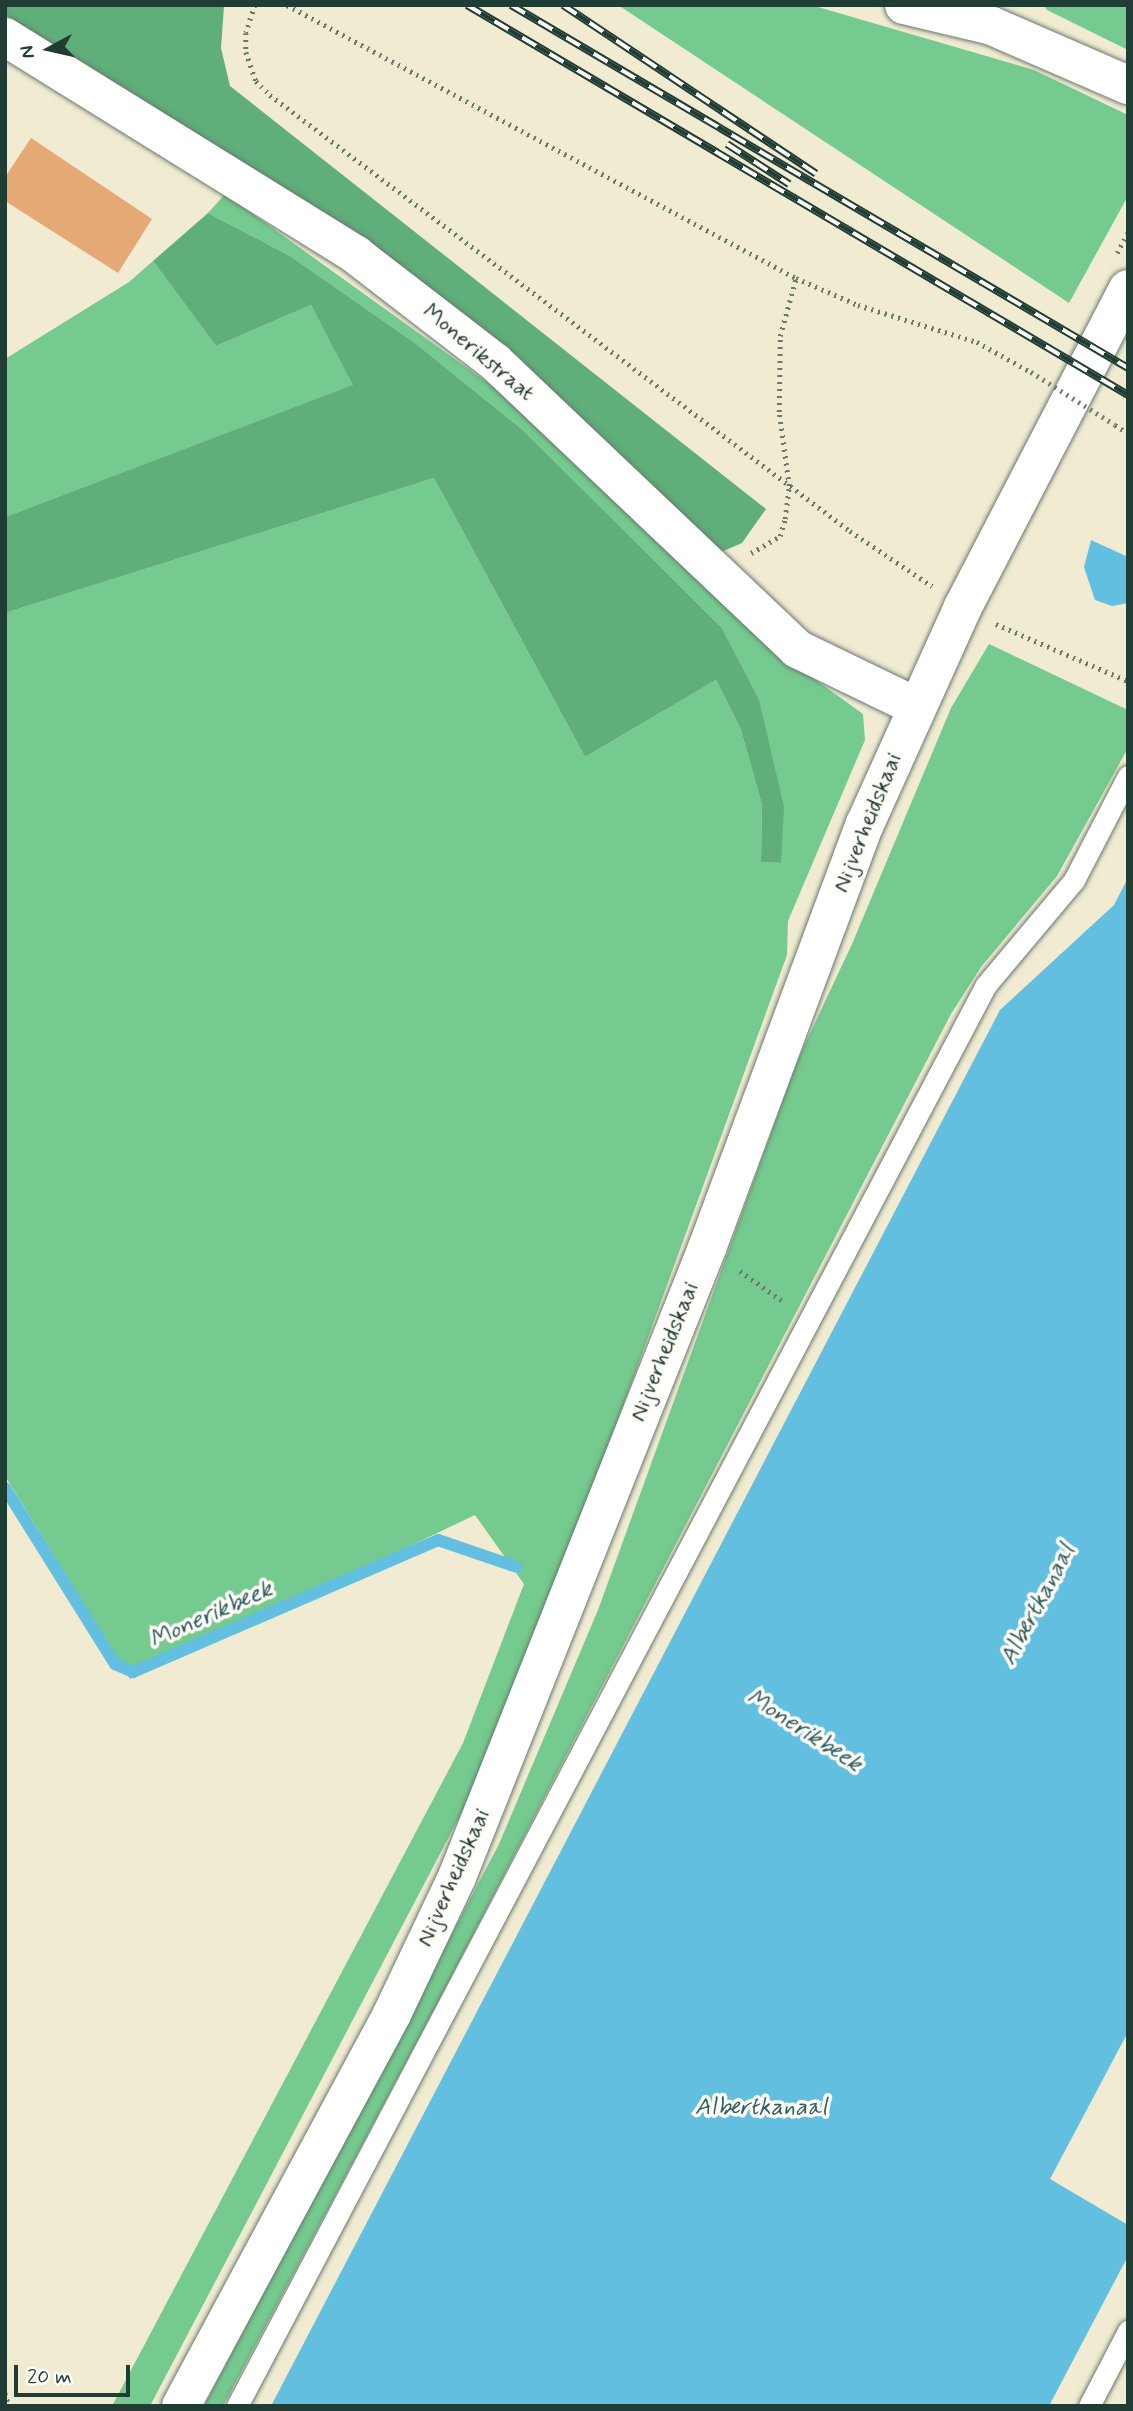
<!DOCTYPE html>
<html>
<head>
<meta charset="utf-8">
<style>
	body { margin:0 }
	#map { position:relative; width:1133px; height:2411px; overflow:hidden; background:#f1ebd2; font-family:Mynerve,sans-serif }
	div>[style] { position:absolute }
	.green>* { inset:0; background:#75ca8f }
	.forest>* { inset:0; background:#60ae7a }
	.water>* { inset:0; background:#62bfe0 }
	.stream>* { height:12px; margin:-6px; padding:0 6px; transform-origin:6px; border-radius:6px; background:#62bfe0 }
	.building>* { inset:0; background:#e5a976 }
	.path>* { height:4.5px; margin-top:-2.25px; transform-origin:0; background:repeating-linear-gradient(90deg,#687a6b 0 2px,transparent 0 7px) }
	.roads { filter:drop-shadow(0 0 2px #687a6b) drop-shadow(0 0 2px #687a6b) }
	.lane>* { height:21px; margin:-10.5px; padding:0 10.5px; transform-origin:10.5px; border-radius:10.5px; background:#fff }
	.street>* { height:38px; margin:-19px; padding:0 19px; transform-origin:19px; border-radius:19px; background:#fff }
	.rail>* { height:8px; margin-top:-4px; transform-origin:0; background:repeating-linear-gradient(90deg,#fdfcf7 0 16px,#1f3d34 0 32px); box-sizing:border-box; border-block:2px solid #1f3d34 }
	.path-bridge>* { height:4.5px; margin-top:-2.25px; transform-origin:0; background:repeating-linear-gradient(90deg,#687a6b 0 2px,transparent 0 7px) }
	span { translate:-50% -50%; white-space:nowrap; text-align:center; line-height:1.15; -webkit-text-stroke:7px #fdfcf7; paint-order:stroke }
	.street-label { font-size:23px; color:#1f3d34 }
	.water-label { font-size:24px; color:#305e5f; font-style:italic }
	.frame { position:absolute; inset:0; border:7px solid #1f3d34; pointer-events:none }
	.north { position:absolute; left:14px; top:14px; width:70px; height:70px; -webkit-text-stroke:5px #fdfcf7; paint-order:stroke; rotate:262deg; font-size:19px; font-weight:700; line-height:28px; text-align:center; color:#1f3d34 }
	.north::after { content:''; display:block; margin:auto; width:24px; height:32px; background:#1f3d34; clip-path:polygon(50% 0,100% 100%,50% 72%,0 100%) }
	.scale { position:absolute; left:14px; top:2365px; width:116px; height:32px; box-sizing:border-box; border:4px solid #1f3d34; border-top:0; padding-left:9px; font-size:21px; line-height:24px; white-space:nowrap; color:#1f3d34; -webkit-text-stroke:5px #fdfcf7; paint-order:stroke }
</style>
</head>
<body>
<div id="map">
	<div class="green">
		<i style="clip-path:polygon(618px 5px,811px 5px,1034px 70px,1128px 115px,1128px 196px,1069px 303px)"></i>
		<i style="clip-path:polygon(1044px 5px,1128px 5px,1128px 50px,1047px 10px)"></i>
		<i style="clip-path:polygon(225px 194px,502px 393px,795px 665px,863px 714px,865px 740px,788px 921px,787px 955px,598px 1475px,483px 1772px,150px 2406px,112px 2406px,463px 1743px,524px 1584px,475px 1515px,130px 1679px,5px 1476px,5px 613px,434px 478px,585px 757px,716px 680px,741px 730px,762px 805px,761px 862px,781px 863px,721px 627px,524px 431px,415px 343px,290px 256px,208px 213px)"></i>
		<i style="clip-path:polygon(153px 261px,216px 346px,311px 305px,354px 385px,5px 517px,5px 359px,129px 282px)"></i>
		<i style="clip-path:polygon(989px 644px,1128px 710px,1128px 748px,1057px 876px,981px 967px,951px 1014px,436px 2006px,223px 2406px,204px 2406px,499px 1844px,598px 1610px,798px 1059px,852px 944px,951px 708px)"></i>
	</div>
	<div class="forest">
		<i style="clip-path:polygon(5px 5px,224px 6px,221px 48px,230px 86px,766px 509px,742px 543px,719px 553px,515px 354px,367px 242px,5px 15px)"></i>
		<i style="clip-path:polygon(208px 213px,290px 256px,415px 343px,524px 431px,721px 627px,759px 700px,784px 807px,781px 863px,761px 862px,762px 805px,741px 730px,716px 680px,585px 757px,434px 478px,5px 613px,5px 517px,353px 385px,311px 305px,216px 346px,153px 261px)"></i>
	</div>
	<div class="water">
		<i style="clip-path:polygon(1091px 540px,1128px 557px,1128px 603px,1112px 606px,1095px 600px,1084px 567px)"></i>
		<i style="clip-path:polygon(1128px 878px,1128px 2032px,1050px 2179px,1128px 2225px,1128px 2256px,1049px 2406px,271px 2406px,1000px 1010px,1114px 905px)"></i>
	</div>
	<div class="stream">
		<i style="left:5px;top:1488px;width:208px;rotate:58deg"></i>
		<i style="left:115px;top:1664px;width:20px;rotate:24deg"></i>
		<i style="left:133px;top:1672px;width:332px;rotate:-23.4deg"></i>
		<i style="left:438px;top:1540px;width:83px;rotate:18.9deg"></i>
	</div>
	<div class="building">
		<i style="clip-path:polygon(31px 138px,152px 219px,118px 273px,5px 201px,5px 177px)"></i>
	</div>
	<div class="path">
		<i style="left:255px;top:5px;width:29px;rotate:108deg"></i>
		<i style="left:246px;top:33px;width:19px;rotate:90deg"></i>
		<i style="left:246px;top:52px;width:31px;rotate:71deg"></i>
		<i style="left:256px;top:81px;width:20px;rotate:45deg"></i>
		<i style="left:270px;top:95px;width:726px;rotate:36.93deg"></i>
		<i style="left:850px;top:531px;width:99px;rotate:33.9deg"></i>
		<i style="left:287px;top:5px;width:578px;rotate:28.21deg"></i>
		<i style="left:796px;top:278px;width:68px;rotate:23.5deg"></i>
		<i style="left:858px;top:305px;width:125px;rotate:17.3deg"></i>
		<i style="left:977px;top:342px;width:62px;rotate:29.1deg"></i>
		<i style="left:1117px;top:253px;width:24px;rotate:-62deg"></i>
		<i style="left:1115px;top:425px;width:15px;rotate:32deg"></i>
		<i style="left:751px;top:553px;width:34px;rotate:-30deg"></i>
		<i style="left:780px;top:536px;width:18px;rotate:-74deg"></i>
		<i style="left:785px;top:519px;width:33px;rotate:-83deg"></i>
		<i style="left:789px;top:486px;width:75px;rotate:-97.7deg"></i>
		<i style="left:779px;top:412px;width:76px;rotate:-89.2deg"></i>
		<i style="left:780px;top:336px;width:60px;rotate:-74.6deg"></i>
		<i style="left:996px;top:624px;width:144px;rotate:23.4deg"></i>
		<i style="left:740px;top:1271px;width:54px;rotate:35.2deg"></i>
		<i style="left:5px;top:2393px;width:14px;rotate:73deg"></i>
	</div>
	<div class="roads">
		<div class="lane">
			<i style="left:237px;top:2406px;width:1606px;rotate:-62.21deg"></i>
			<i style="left:986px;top:985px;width:137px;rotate:-50deg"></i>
			<i style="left:1074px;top:880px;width:117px;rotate:-62.6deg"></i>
			<i style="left:1089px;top:2406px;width:85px;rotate:-62.5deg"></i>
		</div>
		<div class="street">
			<i style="left:904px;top:5px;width:90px;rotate:13.4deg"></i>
			<i style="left:992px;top:26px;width:148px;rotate:23.5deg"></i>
			<i style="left:5px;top:37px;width:413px;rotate:31.8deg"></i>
			<i style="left:356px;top:255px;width:175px;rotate:37.6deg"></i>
			<i style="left:495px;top:362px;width:417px;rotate:43.5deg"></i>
			<i style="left:797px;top:649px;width:133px;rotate:25.8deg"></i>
			<i style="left:181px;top:2406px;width:445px;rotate:-61.7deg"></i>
			<i style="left:392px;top:2014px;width:152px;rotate:-64.6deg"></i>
			<i style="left:457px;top:1877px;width:677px;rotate:-68.32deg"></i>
			<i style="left:707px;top:1248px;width:452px;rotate:-69.6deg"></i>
			<i style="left:865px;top:824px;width:238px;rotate:-65.7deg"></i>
			<i style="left:963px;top:607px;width:358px;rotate:-62.6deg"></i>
		</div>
	</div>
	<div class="rail">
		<i style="left:467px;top:5px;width:767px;rotate:30.54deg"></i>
		<i style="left:511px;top:5px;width:716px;rotate:30.47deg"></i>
		<i style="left:563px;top:5px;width:304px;rotate:33.7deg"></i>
		<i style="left:727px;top:144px;width:74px;rotate:32.8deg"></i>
	</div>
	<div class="path-bridge">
		<i style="left:1031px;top:372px;width:99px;rotate:32.2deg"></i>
	</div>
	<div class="street-label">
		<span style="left:478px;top:353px;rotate:40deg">Monerikstraat</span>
		<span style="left:868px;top:823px;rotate:-68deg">Nijverheidskaai</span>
		<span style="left:665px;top:1352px;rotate:-68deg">Nijverheidskaai</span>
		<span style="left:454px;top:1878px;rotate:-66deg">Nijverheidskaai</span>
	</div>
	<div class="water-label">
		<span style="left:1038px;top:1605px;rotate:-62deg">Albertkanaal</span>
		<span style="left:211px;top:1615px;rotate:-24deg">Monerikbeek</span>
		<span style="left:804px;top:1731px;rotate:33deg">Monerikbeek</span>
		<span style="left:761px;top:2108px">Albertkanaal</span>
	</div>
	<div class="frame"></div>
	<div class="north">N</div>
	<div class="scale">20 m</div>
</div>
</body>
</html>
